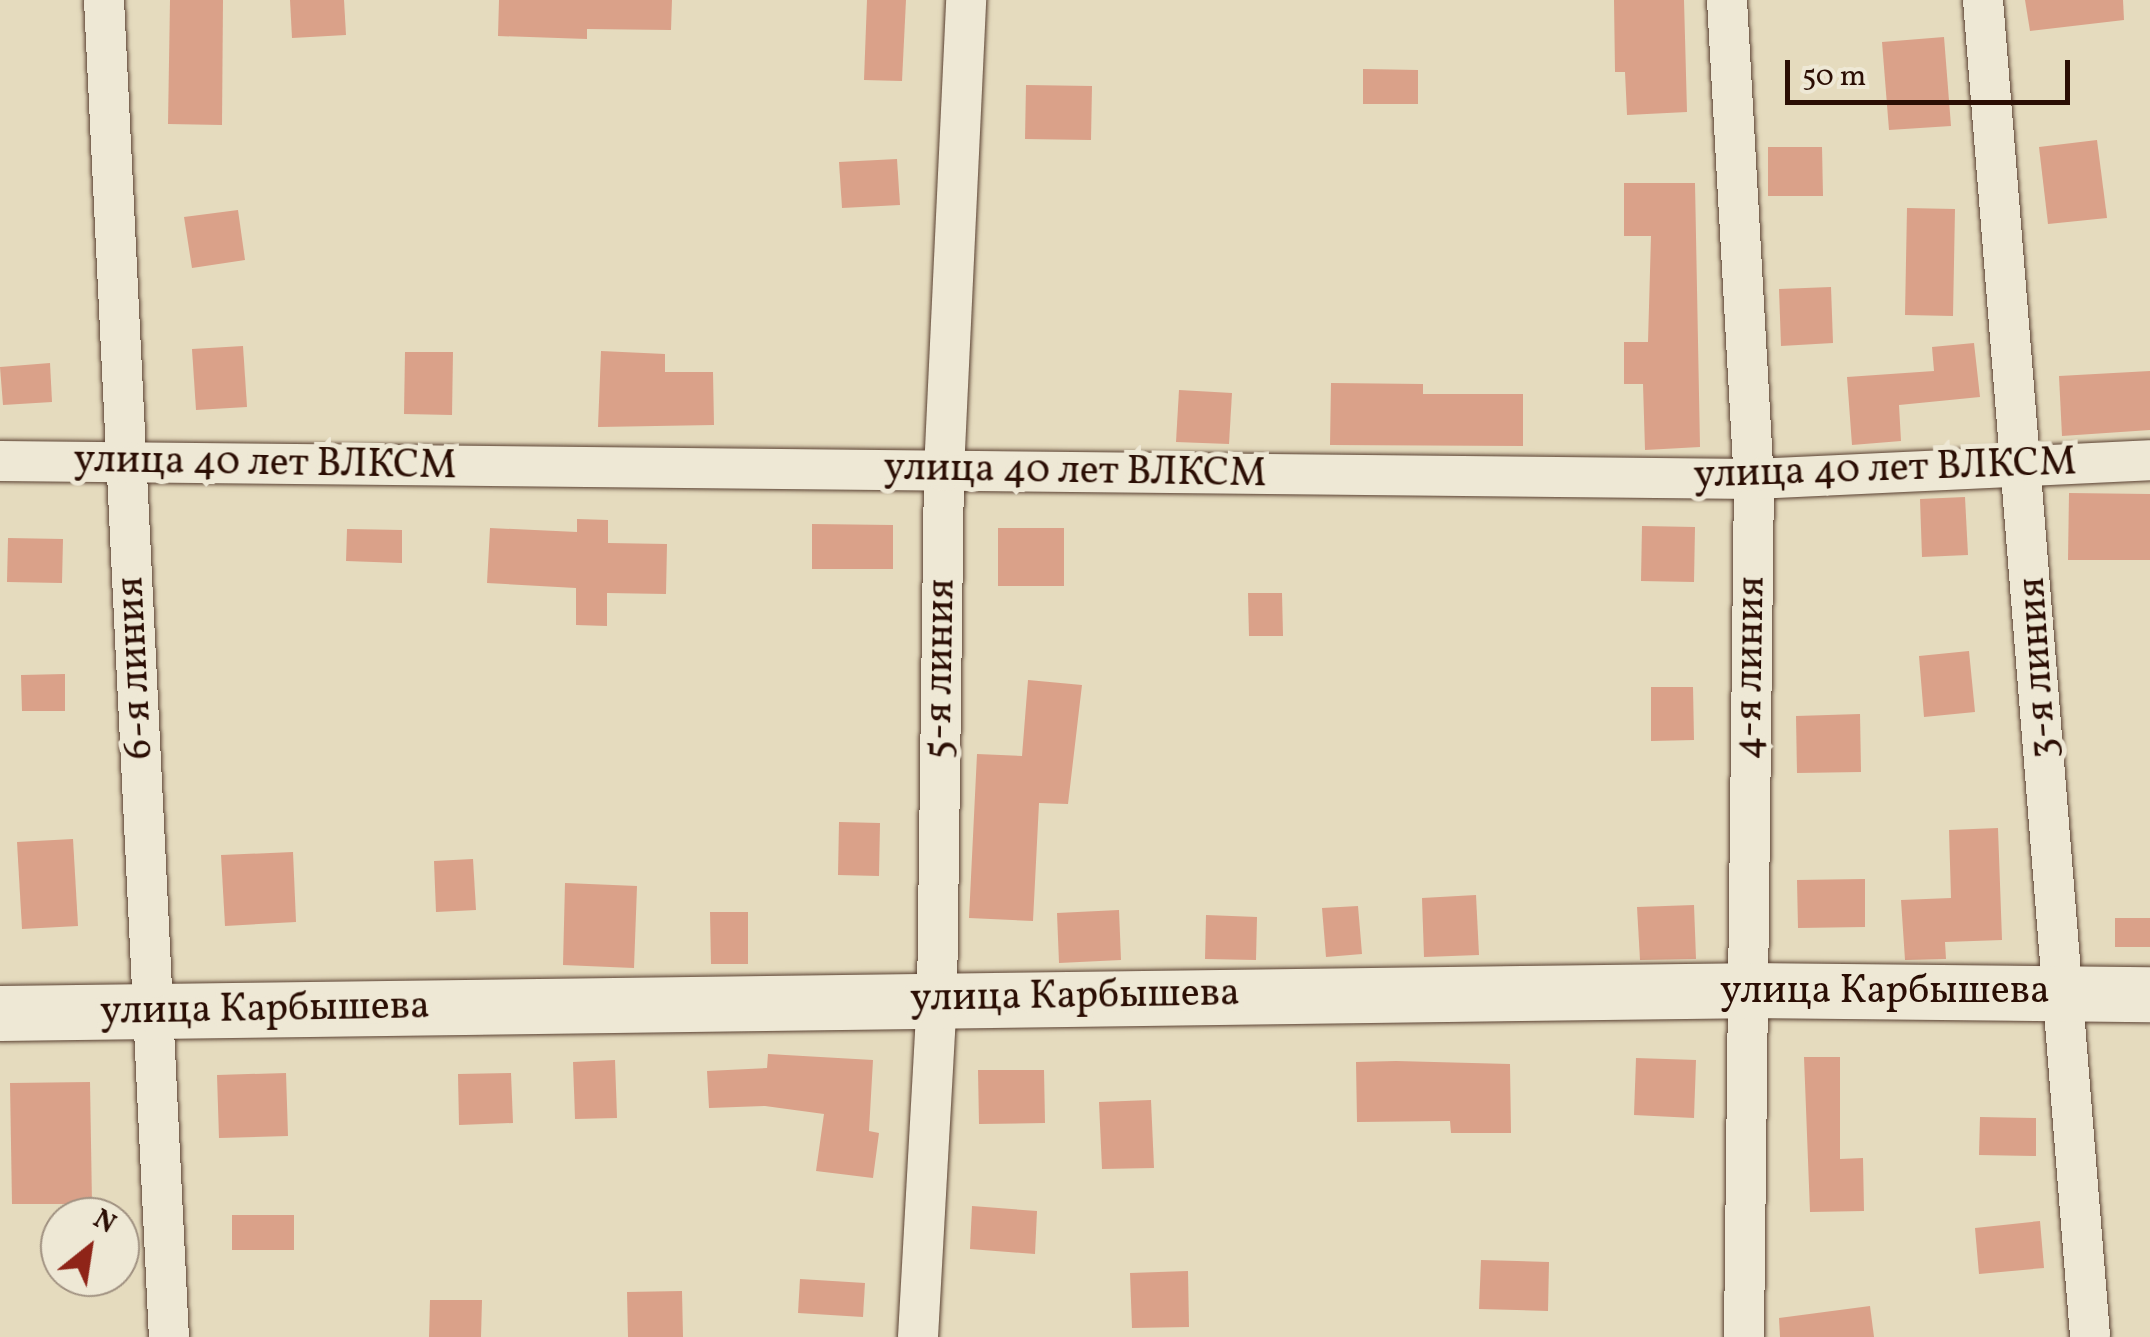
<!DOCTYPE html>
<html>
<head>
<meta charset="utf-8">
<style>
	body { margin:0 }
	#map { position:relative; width:2150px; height:1337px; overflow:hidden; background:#e5dbbe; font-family:Vollkorn,serif }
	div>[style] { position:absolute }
	.building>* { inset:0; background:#daa189 }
	.roads { filter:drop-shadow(0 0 2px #5a4132) drop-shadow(0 0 2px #5a4132) }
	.street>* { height:40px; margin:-20px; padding:0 20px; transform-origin:20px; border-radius:20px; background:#eee8d5 }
	.secondary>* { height:55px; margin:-27.5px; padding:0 27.5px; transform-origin:27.5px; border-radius:27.5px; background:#eee8d5 }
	span { translate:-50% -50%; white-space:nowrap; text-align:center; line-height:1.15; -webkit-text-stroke:10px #eee8d5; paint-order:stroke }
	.street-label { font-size:40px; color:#2b0e04 }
	.north { position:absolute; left:40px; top:1197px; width:100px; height:100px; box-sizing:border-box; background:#eee8d5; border:2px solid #a09181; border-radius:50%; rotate:30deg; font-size:28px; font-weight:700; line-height:40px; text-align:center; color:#2b0e04 }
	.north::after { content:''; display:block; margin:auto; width:35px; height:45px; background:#8f2418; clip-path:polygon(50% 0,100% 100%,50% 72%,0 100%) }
	.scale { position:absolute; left:1785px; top:60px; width:285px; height:45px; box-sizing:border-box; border:5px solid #2b0e04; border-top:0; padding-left:12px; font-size:30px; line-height:35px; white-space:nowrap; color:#2b0e04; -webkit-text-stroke:8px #eee8d5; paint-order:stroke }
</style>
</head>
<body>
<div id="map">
	<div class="building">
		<i style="clip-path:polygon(170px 0,223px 0,222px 125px,168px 124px)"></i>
		<i style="clip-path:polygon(290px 0,344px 0,346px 35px,292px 38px)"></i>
		<i style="clip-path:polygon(499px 0,672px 0,671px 30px,587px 29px,587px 39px,498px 36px)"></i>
		<i style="clip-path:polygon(867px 0,906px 0,902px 81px,864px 80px)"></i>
		<i style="clip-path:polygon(1614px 0,1684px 0,1687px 112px,1627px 115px,1625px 72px,1615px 72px)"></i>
		<i style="clip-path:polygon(2025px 0,2123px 0,2124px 20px,2030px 31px)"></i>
		<i style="clip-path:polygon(1944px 37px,1951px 126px,1889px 130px,1882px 42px)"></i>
		<i style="clip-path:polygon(1363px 69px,1418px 70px,1418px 104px,1363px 104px)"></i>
		<i style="clip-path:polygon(1026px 85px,1092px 86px,1091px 140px,1025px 139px)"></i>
		<i style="clip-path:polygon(2097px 140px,2107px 218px,2048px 224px,2039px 147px)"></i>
		<i style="clip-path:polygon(1768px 147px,1822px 147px,1823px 196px,1768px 196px)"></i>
		<i style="clip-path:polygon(897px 159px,900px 205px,842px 208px,839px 162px)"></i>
		<i style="clip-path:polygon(1624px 183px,1695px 183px,1700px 447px,1645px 450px,1643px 384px,1624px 384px,1624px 342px,1648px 342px,1651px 236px,1624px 236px)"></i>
		<i style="clip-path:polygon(1907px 208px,1955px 209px,1953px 316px,1905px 315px)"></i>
		<i style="clip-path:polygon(238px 210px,245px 260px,192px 268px,184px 217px)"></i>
		<i style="clip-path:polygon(1831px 287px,1833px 343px,1781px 346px,1779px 289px)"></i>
		<i style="clip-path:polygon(1974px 343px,1980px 397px,1899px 405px,1901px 441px,1852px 445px,1847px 377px,1934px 371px,1932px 347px)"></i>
		<i style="clip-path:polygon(243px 346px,247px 407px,196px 410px,192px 349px)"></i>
		<i style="clip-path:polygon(601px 351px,665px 354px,665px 372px,713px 372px,714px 425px,598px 427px)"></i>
		<i style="clip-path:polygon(405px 352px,453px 352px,452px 415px,404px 414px)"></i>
		<i style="clip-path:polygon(50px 363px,52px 402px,3px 405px,0 367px)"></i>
		<i style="clip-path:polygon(2150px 371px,2150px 430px,2062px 436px,2059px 376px)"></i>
		<i style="clip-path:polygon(1331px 383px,1423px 384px,1423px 394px,1523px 394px,1523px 446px,1330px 445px)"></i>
		<i style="clip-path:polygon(1179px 390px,1232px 393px,1229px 444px,1176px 442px)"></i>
		<i style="clip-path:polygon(2069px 493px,2150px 494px,2150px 560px,2068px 560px)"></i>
		<i style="clip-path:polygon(1965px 497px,1968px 555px,1922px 557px,1920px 499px)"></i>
		<i style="clip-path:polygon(577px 519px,608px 520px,608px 543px,667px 544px,666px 594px,607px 593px,607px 626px,576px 625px,576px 588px,487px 583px,490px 528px,577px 532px)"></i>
		<i style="clip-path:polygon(812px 524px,893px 525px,893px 569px,812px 569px)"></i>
		<i style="clip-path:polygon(1642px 526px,1695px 527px,1694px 582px,1641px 581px)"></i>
		<i style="clip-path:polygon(998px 528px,1064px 528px,1064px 586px,998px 586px)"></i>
		<i style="clip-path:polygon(347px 529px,402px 530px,402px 563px,346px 561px)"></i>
		<i style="clip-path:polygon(8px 538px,63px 539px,62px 583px,7px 582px)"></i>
		<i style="clip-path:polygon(1248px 593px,1282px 593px,1283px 636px,1249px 636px)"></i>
		<i style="clip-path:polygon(1969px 651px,1975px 712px,1924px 717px,1919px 656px)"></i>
		<i style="clip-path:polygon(65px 674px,65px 711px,22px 711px,21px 675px)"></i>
		<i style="clip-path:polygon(1028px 680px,1082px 685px,1068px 804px,1039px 803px,1033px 921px,969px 918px,977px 754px,1022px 756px)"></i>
		<i style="clip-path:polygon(1651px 687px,1693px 687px,1694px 740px,1651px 741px)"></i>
		<i style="clip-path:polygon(1860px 714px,1861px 772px,1797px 773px,1796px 716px)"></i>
		<i style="clip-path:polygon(839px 822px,880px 823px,879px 876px,838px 875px)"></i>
		<i style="clip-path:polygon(1998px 828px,2002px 940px,1945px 942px,1946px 959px,1905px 960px,1901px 900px,1951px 898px,1949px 830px)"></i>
		<i style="clip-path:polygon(73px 839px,78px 926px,22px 929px,17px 842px)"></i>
		<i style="clip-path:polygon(293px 852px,296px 922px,225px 926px,221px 855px)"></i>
		<i style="clip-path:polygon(473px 859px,476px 910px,436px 912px,434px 861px)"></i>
		<i style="clip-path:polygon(1865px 879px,1865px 927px,1798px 928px,1797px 880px)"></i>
		<i style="clip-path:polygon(565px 883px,637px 886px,634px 968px,563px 965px)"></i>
		<i style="clip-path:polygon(1476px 895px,1479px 955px,1424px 957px,1422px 898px)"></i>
		<i style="clip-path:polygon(1694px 905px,1696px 959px,1640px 960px,1637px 907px)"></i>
		<i style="clip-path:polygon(1358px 906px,1362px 954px,1326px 957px,1322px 908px)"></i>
		<i style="clip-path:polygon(1119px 910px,1121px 960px,1059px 963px,1057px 913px)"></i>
		<i style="clip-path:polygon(710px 912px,748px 912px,748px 964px,711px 964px)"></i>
		<i style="clip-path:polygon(1206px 915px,1257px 917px,1256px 960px,1205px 959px)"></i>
		<i style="clip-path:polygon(2115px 918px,2150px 918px,2150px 947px,2115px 947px)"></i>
		<i style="clip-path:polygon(768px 1054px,873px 1060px,869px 1131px,879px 1133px,873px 1178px,816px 1171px,824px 1114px,765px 1106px,709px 1108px,707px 1071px,767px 1068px)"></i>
		<i style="clip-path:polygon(1804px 1057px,1840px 1057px,1840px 1159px,1863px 1158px,1864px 1211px,1810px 1212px)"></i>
		<i style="clip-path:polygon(1636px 1058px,1696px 1060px,1694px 1118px,1634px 1115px)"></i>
		<i style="clip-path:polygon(615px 1060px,617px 1118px,575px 1119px,573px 1062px)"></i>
		<i style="clip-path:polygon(1396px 1061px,1510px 1064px,1511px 1133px,1451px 1133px,1450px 1121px,1357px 1122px,1356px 1062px)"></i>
		<i style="clip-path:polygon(978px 1070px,1044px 1070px,1045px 1123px,979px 1124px)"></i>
		<i style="clip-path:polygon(286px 1073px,288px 1136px,219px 1138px,217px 1075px)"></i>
		<i style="clip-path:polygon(511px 1073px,513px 1123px,459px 1125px,458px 1074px)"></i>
		<i style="clip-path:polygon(90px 1082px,92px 1204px,12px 1204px,10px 1083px)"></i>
		<i style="clip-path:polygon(1151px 1100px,1154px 1168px,1102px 1169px,1099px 1102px)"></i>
		<i style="clip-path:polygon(1980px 1117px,2036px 1118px,2036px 1156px,1979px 1155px)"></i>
		<i style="clip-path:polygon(972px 1206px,1037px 1211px,1035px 1254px,970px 1249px)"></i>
		<i style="clip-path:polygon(232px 1215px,294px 1215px,294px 1250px,232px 1250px)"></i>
		<i style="clip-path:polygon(2040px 1221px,2044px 1268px,1979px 1274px,1975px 1228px)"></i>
		<i style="clip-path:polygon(1481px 1260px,1549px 1262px,1548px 1311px,1479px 1309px)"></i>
		<i style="clip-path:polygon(1188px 1271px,1189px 1327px,1132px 1328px,1130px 1273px)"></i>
		<i style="clip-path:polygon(800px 1279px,865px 1283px,863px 1317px,798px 1313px)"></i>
		<i style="clip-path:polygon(682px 1291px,683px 1337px,628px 1337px,627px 1292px)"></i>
		<i style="clip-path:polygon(430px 1300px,482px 1300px,481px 1337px,429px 1337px)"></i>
		<i style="clip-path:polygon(1870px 1306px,1874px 1337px,1780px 1337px,1779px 1318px)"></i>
	</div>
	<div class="roads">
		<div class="street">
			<i style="left:104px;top:0;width:1339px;rotate:87.22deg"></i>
			<i style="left:1727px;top:0;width:480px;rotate:86.8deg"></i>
			<i style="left:1754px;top:479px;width:858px;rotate:90.67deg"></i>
			<i style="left:1983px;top:0;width:1341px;rotate:85.42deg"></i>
			<i style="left:0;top:461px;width:1754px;rotate:0.59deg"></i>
			<i style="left:1754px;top:479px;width:396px;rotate:-2.7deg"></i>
			<i style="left:918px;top:1337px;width:339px;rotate:-86.8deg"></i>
			<i style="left:937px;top:999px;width:528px;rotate:-89.24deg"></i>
			<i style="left:944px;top:471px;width:472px;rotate:-87.3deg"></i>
		</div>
		<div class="secondary">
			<i style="left:0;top:1013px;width:1746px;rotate:-0.75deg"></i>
			<i style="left:1746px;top:990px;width:404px;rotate:0.6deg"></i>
		</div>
	</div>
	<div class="street-label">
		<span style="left:265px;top:464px;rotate:1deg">улица 40 лет ВЛКСМ</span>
		<span style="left:1885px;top:470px;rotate:-2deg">улица 40 лет ВЛКСМ</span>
		<span style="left:1075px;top:472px;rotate:1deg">улица 40 лет ВЛКСМ</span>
		<span style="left:136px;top:668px;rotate:-93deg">6-я линия</span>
		<span style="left:1751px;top:668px;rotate:-89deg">4-я линия</span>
		<span style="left:2039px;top:668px;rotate:-94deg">3-я линия</span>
		<span style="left:941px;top:669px;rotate:-89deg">5-я линия</span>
		<span style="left:1885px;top:992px">улица Карбышева</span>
		<span style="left:1075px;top:997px;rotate:-1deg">улица Карбышева</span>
		<span style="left:265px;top:1010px;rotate:-1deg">улица Карбышева</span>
	</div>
	<div class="north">N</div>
	<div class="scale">50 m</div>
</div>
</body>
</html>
